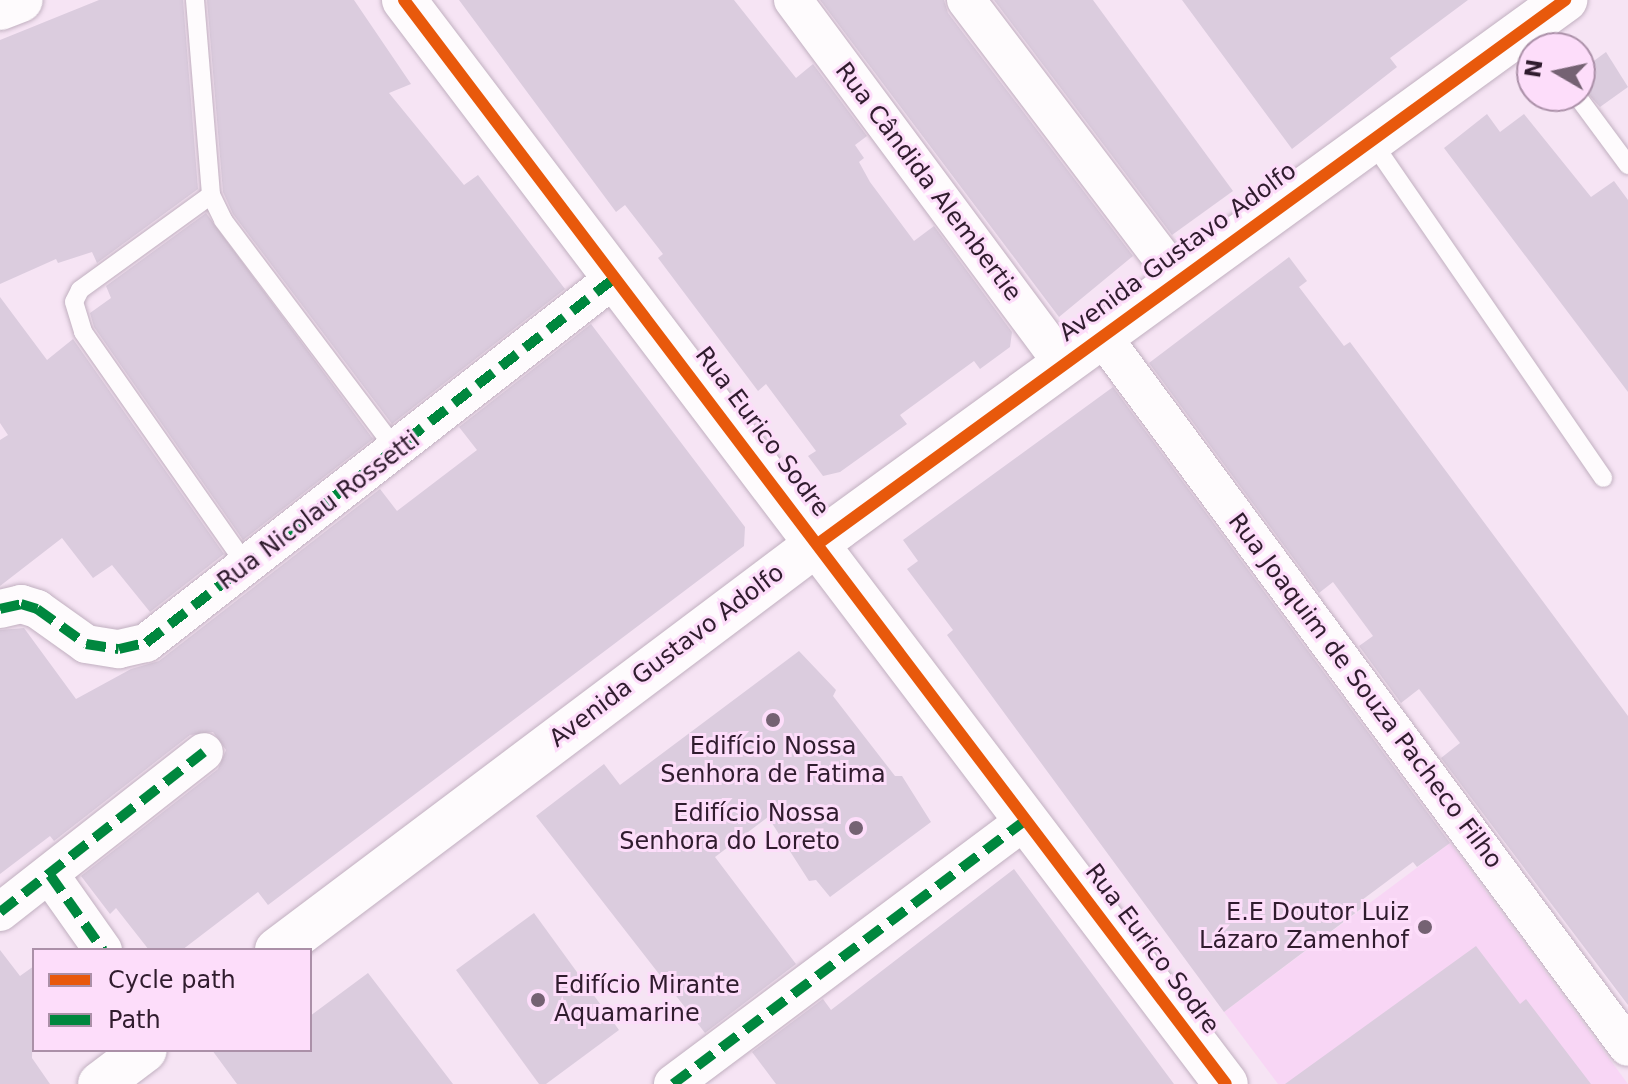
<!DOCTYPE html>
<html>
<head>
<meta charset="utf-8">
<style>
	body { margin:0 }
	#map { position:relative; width:1628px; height:1084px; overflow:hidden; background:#f6e4f4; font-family:"DejaVu Sans",sans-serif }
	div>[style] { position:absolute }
	.built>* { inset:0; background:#f8d6f5 }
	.building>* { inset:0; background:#dbccde }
	.roads { filter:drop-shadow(0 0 2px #c1b0c0) drop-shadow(0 0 2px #c1b0c0) }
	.service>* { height:18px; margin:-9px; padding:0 9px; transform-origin:9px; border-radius:9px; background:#fefbfd }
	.minor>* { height:38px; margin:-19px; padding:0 19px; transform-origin:19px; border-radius:19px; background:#fefbfd }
	.tertiary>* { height:44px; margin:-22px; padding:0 22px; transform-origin:22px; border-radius:22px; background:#fefbfd }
	.secondary>* { height:44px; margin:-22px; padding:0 22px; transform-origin:22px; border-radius:22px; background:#fefbfd }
	.quiet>* { height:10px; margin-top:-5px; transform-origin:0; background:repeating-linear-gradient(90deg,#00873e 0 20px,transparent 0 30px) }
	.cycleway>* { height:12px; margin:-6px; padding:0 6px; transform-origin:6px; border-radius:6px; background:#e8590c }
	.dots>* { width:22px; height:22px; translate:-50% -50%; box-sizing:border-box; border:4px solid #fdddfa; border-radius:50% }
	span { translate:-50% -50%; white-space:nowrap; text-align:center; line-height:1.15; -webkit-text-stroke:6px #fdddfa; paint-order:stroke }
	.street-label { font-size:24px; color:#301c2e }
	.poi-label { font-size:24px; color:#301c2e }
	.right { translate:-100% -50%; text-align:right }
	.left { translate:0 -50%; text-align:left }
	.legend { position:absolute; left:32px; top:948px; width:280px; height:104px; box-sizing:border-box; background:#fdddfa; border:2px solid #ab90a8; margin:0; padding:10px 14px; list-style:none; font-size:24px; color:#301c2e }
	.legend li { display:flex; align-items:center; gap:16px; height:40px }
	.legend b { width:40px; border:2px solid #ab90a8 }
	.north { position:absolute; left:1516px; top:32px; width:80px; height:80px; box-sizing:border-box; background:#fdddfa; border:2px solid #ab90a8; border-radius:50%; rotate:279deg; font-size:22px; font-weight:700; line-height:32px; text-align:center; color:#301c2e }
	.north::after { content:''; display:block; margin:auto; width:28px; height:36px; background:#756273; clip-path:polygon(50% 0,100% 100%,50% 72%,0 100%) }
</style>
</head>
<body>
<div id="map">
	<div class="built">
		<i style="clip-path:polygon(1450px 843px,1628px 1084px,1278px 1084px,1224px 1012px)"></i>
	</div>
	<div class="building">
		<i style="clip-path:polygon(99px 0,183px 0,198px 189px,97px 263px,92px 252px,58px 263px,56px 259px,0 284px,0 40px)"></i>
		<i style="clip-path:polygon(207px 0,354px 0,411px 84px,389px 93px,464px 185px,478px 175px,565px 289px,392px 424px,233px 214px,223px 192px)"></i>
		<i style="clip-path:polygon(459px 0,734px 0,796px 78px,813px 64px,867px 136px,855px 145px,864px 158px,859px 162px,870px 182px,914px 241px,934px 226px,1012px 332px,1010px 347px,980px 369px,974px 361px,900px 415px,907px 424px,840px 472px,823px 476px,808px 456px,816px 451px,766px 384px,758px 391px,658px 258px,663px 254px,625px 205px,616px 212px)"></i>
		<i style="clip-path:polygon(820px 0,944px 0,948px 13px,1133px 256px,1059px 317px)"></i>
		<i style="clip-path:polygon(994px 0,1093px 0,1233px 191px,1172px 235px)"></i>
		<i style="clip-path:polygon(1182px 0,1468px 0,1390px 58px,1397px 67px,1292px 149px)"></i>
		<i style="clip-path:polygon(1606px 52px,1628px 87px,1600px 107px,1580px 85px,1580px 71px)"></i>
		<i style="clip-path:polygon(1487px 114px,1500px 132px,1524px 114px,1591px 197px,1614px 181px,1628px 200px,1628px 392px,1444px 148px)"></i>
		<i style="clip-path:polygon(206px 213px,373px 439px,243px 540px,94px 327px,90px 313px,111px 298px,106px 286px)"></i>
		<i style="clip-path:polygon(1289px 257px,1307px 281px,1299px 287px,1344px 346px,1350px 342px,1628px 716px,1628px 1005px,1441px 758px,1460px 743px,1419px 689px,1401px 703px,1359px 646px,1373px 636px,1333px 582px,1319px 593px,1149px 363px)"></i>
		<i style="clip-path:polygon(0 297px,47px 360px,73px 339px,224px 554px,150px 612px,112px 565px,93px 578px,62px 538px,0 586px,0 440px,8px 435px,0 423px)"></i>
		<i style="clip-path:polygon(591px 324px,745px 527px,744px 546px,268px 905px,258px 892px,182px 950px,149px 950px,116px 908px,110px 914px,81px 876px,218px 769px,226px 750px,213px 732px,190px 735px,54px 841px,50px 836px,0 874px,0 630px,24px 628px,76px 699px,131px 669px,159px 661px,380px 489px,397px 511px,477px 450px,459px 427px)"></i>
		<i style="clip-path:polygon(1113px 387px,1450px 843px,1417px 867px,1413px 862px,1362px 900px,1366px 905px,1224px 1012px,947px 635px,953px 630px,907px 569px,918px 561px,903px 540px)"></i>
		<i style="clip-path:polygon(799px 651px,836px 690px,833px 696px,895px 776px,902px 776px,931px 822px,830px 897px,816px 880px,809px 881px,768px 817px,715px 857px,796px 964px,705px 1033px,536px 816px,604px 764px,620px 785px)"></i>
		<i style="clip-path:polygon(1014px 869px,1174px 1084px,776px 1084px,752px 1052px,823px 999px,831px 1010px)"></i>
		<i style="clip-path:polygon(534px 913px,619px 1030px,546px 1084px,539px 1084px,456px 970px)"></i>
		<i style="clip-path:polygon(1476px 946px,1520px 1004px,1526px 999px,1591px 1084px,1285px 1084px)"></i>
		<i style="clip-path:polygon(0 950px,20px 976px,34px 966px,32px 1058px,50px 1084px,0 1084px)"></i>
		<i style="clip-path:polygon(368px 973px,453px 1084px,237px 1084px,212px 1050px,310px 1050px,310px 1016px)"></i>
	</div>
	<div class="roads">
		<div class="service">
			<i style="left:195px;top:0;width:196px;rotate:85.3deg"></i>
			<i style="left:211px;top:195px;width:28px;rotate:64deg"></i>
			<i style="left:223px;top:220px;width:289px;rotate:53deg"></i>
			<i style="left:1577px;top:96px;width:86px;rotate:53.5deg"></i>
			<i style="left:1371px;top:140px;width:410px;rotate:55.5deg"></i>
			<i style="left:211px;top:195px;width:162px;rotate:144.1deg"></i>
			<i style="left:80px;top:290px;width:13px;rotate:117deg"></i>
			<i style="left:74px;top:302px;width:31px;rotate:73deg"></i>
			<i style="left:83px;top:332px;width:286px;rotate:55deg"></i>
		</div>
		<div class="minor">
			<i style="left:793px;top:0;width:452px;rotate:53.4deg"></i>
			<i style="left:966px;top:0;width:350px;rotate:52.8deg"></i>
			<i style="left:1102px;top:336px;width:884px;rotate:53.51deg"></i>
			<i style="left:0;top:609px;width:22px;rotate:-13deg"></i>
			<i style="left:21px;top:604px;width:17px;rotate:17deg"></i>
			<i style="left:37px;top:609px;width:60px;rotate:35.5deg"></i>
			<i style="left:86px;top:644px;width:33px;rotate:9deg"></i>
			<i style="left:119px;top:649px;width:28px;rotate:-13deg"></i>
			<i style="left:146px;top:643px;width:596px;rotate:-37.91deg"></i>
			<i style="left:50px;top:875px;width:92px;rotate:54.8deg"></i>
			<i style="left:0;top:912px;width:259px;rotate:-38.1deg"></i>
			<i style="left:673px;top:1084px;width:441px;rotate:-36.8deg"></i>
		</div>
		<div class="tertiary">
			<i style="left:404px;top:0;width:1360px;rotate:52.83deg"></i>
			<i style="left:0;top:8px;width:22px;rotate:-21deg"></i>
		</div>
		<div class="secondary">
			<i style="left:277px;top:950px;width:702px;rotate:-36.95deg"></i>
			<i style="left:838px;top:528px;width:899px;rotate:-35.99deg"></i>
			<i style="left:100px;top:1084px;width:56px;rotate:-37.1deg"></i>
		</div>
	</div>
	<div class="quiet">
		<i style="left:0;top:609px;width:22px;rotate:-13deg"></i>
		<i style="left:21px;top:604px;width:17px;rotate:17deg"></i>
		<i style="left:37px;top:609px;width:60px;rotate:35.5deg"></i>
		<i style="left:86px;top:644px;width:33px;rotate:9deg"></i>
		<i style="left:119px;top:649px;width:28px;rotate:-13deg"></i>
		<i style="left:146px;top:643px;width:596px;rotate:-37.91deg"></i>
		<i style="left:50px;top:875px;width:92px;rotate:54.8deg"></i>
		<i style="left:0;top:912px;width:259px;rotate:-38.1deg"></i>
		<i style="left:673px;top:1084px;width:441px;rotate:-36.8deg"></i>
	</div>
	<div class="cycleway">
		<i style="left:404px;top:0;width:1360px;rotate:52.83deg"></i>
		<i style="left:819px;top:543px;width:923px;rotate:-36.05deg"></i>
	</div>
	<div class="dots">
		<i style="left:773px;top:720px;background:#756273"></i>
		<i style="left:856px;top:828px;background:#756273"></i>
		<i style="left:1425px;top:927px;background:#756273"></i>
		<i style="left:538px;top:1000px;background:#756273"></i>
	</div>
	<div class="street-label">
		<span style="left:928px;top:182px;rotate:53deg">Rua Cândida Alembertie</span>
		<span style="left:1178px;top:252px;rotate:-36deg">Avenida Gustavo Adolfo</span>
		<span style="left:762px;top:432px;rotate:53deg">Rua Eurico Sodre</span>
		<span style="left:319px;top:511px;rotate:-37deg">Rua Nicolau Rossetti</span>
		<span style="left:667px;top:656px;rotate:-37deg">Avenida Gustavo Adolfo</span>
		<span style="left:1365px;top:691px;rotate:53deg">Rua Joaquim de Souza Pacheco Filho</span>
		<span style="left:1152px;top:949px;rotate:53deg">Rua Eurico Sodre</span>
	</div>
	<div class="poi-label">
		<span style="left:773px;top:761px">Edifício Nossa<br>Senhora de Fatima</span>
		<span class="right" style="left:840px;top:828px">Edifício Nossa<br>Senhora do Loreto</span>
		<span class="right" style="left:1409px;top:927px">E.E Doutor Luiz<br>Lázaro Zamenhof</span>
		<span class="left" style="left:554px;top:1000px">Edifício Mirante<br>Aquamarine</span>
	</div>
	<ul class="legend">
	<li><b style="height:10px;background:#e8590c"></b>Cycle path</li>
	<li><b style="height:10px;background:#00873e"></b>Path</li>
	</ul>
	<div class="north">N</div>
</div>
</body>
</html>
